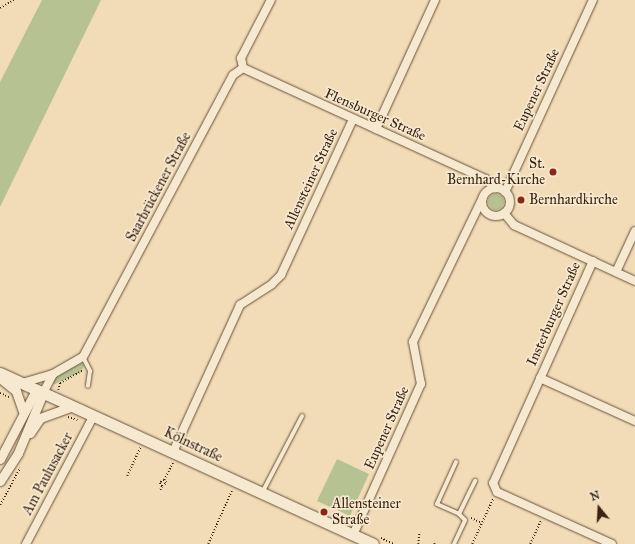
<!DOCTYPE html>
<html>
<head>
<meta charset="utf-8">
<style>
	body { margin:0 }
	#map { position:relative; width:635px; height:544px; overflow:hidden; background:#f2dcb7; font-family:"IM FELL Great Primer",serif }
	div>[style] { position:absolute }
	.green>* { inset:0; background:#b6c292 }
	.round { border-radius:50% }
	.path>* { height:1.5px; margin-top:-0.75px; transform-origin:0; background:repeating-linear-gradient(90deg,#392311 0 1px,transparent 0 3px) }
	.roads { filter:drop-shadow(0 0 1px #67513a) drop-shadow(0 0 1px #67513a) }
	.service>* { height:4px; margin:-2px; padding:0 2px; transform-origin:2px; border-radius:2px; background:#f7e8d0 }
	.minor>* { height:8px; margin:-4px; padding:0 4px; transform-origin:4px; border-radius:4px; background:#f7e8d0 }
	.minor>.ring { margin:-4px; padding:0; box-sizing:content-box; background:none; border:8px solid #f7e8d0; border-radius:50% }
	.tertiary>* { height:9px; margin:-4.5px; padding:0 4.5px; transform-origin:4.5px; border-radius:4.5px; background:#f7e8d0 }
	.secondary>* { height:11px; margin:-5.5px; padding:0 5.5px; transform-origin:5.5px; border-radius:5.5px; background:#f7e8d0 }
	.dots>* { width:11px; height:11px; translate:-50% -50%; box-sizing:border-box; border:2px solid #f7e8d0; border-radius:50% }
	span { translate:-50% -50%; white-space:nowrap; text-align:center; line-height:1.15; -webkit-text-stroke:3.5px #f7e8d0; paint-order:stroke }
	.street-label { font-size:14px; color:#392311 }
	.poi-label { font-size:14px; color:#392311 }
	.right { translate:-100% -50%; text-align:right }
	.left { translate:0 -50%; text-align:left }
	.north { position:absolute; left:579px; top:488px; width:40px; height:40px; -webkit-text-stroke:3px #f7e8d0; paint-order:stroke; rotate:342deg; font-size:11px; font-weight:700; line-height:16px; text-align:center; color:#392311 }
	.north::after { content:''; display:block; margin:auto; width:14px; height:18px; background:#392311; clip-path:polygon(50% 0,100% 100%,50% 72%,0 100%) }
</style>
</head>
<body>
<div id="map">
	<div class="green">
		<i style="clip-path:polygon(42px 0,101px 0,0 207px,0 82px)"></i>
		<i class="round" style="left:488px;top:194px;width:16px;height:16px"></i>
		<i style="clip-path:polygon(80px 364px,85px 364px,81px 372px,55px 384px,51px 383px,57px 375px)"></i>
		<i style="clip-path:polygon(337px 459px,369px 474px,350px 516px,317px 501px)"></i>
	</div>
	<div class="path">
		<i style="left:0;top:8px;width:16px;rotate:-30deg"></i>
		<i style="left:58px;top:390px;width:7px;rotate:-74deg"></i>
		<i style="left:60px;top:383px;width:26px;rotate:-29deg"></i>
		<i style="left:0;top:393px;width:10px;rotate:24deg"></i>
		<i style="left:68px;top:417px;width:10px;rotate:17deg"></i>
		<i style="left:127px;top:476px;width:31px;rotate:-65deg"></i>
		<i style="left:164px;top:480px;width:5px;rotate:143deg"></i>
		<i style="left:160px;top:483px;width:4px;rotate:56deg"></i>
		<i style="left:162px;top:486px;width:5px;rotate:-37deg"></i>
		<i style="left:166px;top:483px;width:4px;rotate:-124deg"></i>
		<i style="left:164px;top:480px;width:20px;rotate:-63deg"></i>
		<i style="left:160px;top:490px;width:4px;rotate:-63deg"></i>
		<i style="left:0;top:505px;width:42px;rotate:-61.6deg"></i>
		<i style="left:471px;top:518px;width:12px;rotate:24deg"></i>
		<i style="left:381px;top:538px;width:14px;rotate:25deg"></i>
		<i style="left:208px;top:544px;width:59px;rotate:-66deg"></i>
		<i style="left:418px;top:544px;width:10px;rotate:-84deg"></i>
		<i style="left:434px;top:544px;width:3px;rotate:-72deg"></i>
		<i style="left:472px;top:544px;width:50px;rotate:-65deg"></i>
		<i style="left:530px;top:544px;width:26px;rotate:-65deg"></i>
	</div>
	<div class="roads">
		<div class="service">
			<i style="left:83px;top:357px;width:16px;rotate:63deg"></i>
			<i style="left:90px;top:371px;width:15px;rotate:98deg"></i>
			<i style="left:456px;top:462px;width:46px;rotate:114.3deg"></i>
			<i style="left:437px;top:504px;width:24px;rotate:24deg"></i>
			<i style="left:262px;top:493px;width:87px;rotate:-62.5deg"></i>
			<i style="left:454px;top:544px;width:26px;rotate:-65deg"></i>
			<i style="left:465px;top:520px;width:8px;rotate:-135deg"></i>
			<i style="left:459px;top:514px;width:37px;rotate:-64deg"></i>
		</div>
		<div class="minor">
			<i style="left:243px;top:68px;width:267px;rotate:24.6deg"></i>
			<i style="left:486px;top:179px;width:13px;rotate:45deg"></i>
			<i style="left:243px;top:68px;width:10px;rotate:-101deg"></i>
			<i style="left:241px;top:58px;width:65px;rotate:-62.7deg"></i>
			<i style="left:376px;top:129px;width:142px;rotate:-65.4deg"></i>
			<i class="ring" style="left:482px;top:188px;width:20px;height:20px"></i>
			<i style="left:505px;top:192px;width:211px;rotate:-65.4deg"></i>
			<i style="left:504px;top:213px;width:16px;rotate:50deg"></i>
			<i style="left:514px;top:225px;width:133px;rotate:24.8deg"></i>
			<i style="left:593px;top:261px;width:243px;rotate:114.2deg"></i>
			<i style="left:493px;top:483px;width:10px;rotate:66deg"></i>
			<i style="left:497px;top:492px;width:126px;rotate:24.3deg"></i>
			<i style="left:616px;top:272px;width:45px;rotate:-65.1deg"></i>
			<i style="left:540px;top:378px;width:104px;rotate:24.4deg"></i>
			<i style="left:22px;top:383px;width:32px;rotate:-16deg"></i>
			<i style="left:53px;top:374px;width:34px;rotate:-30deg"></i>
			<i style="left:83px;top:357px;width:319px;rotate:-62deg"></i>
			<i style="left:233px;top:75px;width:12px;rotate:-35deg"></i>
			<i style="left:43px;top:393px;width:21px;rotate:-62deg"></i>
			<i style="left:173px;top:452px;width:162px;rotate:-65.5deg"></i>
			<i style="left:240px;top:305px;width:38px;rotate:-33deg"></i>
			<i style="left:272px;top:284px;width:13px;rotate:-45deg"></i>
			<i style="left:281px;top:275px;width:172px;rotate:-65.2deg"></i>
			<i style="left:353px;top:535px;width:166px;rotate:-65.8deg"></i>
			<i style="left:421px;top:384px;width:43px;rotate:-100.8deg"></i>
			<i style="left:413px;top:342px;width:159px;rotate:-64.2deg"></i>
			<i style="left:26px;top:544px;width:144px;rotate:-62.2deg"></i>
		</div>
		<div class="tertiary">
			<i style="left:0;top:378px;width:21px;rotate:39deg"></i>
			<i style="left:16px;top:391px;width:21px;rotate:71deg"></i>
			<i style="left:30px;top:433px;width:18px;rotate:-56deg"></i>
			<i style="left:40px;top:418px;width:33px;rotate:-20deg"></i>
			<i style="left:0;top:459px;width:78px;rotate:-62.4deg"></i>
			<i style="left:0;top:481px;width:33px;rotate:-57deg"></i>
			<i style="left:18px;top:453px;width:65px;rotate:-67.4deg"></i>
		</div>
		<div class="secondary">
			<i style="left:0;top:373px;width:410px;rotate:24.6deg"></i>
		</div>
	</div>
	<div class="dots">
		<i style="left:553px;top:172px;background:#8f2418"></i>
		<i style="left:521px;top:200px;background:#8f2418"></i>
		<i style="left:324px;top:512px;background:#8f2418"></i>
	</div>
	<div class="street-label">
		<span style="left:537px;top:90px;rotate:-65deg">Eupener Straße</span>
		<span style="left:375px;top:115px;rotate:24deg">Flensburger Straße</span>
		<span style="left:311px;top:179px;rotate:-65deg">Allensteiner Straße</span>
		<span style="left:159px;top:187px;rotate:-62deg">Saarbrückener Straße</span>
		<span style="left:554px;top:314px;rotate:-66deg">Insterburger Straße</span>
		<span style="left:387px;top:428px;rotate:-66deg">Eupener Straße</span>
		<span style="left:193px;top:445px;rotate:25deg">Kölnstraße</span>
		<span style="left:48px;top:474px;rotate:-62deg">Am Paulusacker</span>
	</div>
	<div class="poi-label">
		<span class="right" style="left:545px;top:172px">St.<br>Bernhard-Kirche</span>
		<span class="left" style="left:529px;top:200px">Bernhardkirche</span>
		<span class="left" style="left:332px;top:512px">Allensteiner<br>Straße</span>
	</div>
	<div class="north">N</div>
</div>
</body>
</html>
